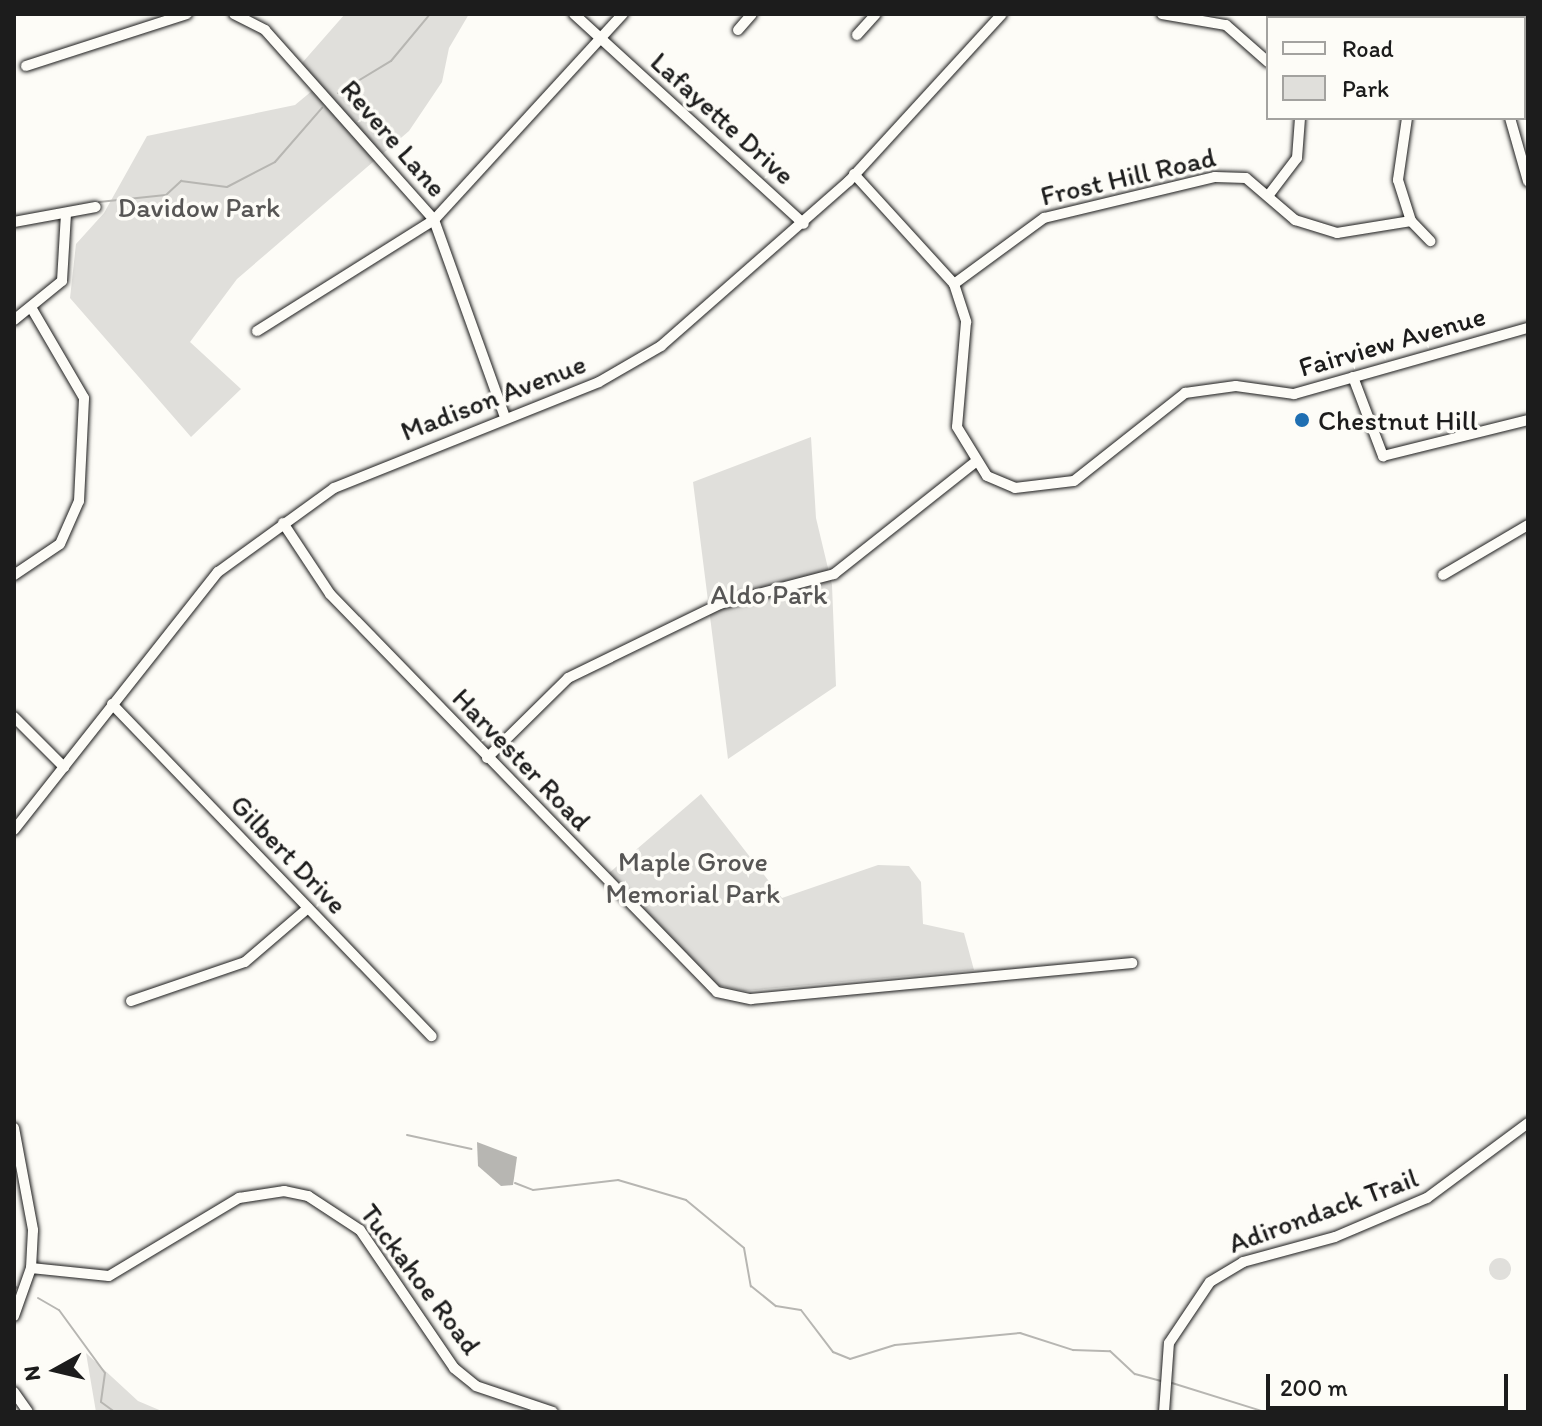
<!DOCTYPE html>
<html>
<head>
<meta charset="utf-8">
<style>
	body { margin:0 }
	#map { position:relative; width:1542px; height:1426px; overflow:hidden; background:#fdfcf7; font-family:Itim,sans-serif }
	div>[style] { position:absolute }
	.green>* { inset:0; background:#e0dfdb }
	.round { border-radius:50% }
	.water>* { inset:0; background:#b7b6b2 }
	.stream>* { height:2px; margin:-1px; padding:0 1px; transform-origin:1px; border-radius:1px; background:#b7b6b2 }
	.roads { filter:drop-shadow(0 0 2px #1c1c1c) drop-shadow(0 0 2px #1c1c1c) }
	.minor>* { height:10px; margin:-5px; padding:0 5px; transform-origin:5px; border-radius:5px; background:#fdfcf7 }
	.dots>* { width:22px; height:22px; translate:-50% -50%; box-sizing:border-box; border:4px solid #fdfcf7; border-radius:50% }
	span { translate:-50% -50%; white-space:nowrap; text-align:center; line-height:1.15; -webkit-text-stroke:7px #fdfcf7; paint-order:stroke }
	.street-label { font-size:28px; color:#1c1c1c }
	.park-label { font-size:28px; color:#575655 }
	.poi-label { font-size:28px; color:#1c1c1c }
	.left { translate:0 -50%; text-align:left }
	.frame { position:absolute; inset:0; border:16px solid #1c1c1c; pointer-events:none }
	.legend { position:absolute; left:1266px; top:16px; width:260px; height:104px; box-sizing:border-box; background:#fdfcf7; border:2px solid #a3a29f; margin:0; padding:10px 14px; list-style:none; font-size:24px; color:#1c1c1c }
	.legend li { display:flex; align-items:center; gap:16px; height:40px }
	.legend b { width:40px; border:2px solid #a3a29f }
	.north { position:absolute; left:16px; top:1330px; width:80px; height:80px; -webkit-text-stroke:6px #fdfcf7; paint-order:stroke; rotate:262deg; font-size:22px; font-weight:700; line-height:32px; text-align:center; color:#1c1c1c }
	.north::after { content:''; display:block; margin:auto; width:28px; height:36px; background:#1c1c1c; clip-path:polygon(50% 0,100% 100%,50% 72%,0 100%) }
	.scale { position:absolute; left:1266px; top:1374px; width:242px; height:36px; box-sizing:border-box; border:4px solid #1c1c1c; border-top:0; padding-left:10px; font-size:24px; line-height:28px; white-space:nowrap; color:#1c1c1c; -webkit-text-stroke:6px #fdfcf7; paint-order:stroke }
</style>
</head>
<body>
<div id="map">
	<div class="green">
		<i style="clip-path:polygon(345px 14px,469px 14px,449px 48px,442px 82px,409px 131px,237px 279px,190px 342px,241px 389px,191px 437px,70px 298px,76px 244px,104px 213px,147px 136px,295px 105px,319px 85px,302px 63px)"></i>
		<i style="clip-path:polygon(811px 437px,816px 518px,832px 585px,836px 686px,728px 759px,693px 482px)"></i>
		<i style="clip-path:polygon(701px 794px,782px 898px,878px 865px,909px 866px,921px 882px,923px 924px,964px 933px,974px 970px,744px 991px,717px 985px,609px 873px)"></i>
		<i class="round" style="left:1489px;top:1258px;width:22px;height:22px"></i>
		<i style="clip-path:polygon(86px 1353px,138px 1401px,164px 1412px,96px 1412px)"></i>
	</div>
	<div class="water">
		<i style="clip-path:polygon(477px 1142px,517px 1157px,513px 1185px,501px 1186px,478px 1166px)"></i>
	</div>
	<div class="stream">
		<i style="left:338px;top:93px;width:62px;rotate:-31.1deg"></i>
		<i style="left:391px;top:61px;width:61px;rotate:-50.3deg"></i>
		<i style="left:99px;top:202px;width:67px;rotate:-6deg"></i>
		<i style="left:166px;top:195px;width:21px;rotate:-43deg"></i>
		<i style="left:181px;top:181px;width:46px;rotate:7.4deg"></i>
		<i style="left:227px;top:187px;width:54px;rotate:-27.5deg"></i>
		<i style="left:275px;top:162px;width:72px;rotate:-49deg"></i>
		<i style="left:407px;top:1135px;width:66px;rotate:12.2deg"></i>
		<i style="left:515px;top:1183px;width:19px;rotate:21deg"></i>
		<i style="left:533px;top:1190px;width:86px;rotate:-6.7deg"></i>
		<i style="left:618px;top:1180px;width:71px;rotate:16.4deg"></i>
		<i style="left:686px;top:1200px;width:75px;rotate:39.6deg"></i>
		<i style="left:744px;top:1248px;width:39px;rotate:80deg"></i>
		<i style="left:751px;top:1286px;width:32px;rotate:39deg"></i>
		<i style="left:776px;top:1306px;width:25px;rotate:9deg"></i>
		<i style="left:801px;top:1310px;width:53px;rotate:52.7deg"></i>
		<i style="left:833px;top:1352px;width:18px;rotate:22deg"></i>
		<i style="left:850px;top:1359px;width:47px;rotate:-17.3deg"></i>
		<i style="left:895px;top:1345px;width:126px;rotate:-5.5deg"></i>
		<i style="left:1020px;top:1333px;width:56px;rotate:17.8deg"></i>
		<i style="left:1073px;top:1350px;width:37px;rotate:2deg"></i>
		<i style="left:1110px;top:1351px;width:34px;rotate:43deg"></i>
		<i style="left:1135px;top:1374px;width:27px;rotate:15deg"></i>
		<i style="left:14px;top:1285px;width:4px;rotate:45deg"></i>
		<i style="left:38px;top:1298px;width:24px;rotate:30deg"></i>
		<i style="left:59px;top:1310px;width:78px;rotate:53.9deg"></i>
		<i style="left:105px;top:1373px;width:29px;rotate:98deg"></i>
		<i style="left:101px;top:1402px;width:17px;rotate:36deg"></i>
		<i style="left:1172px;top:1383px;width:97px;rotate:17.3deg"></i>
	</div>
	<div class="roads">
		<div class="minor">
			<i style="left:234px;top:14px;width:35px;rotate:27deg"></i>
			<i style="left:265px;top:30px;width:254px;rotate:48.3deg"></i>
			<i style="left:434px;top:220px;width:209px;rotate:70.2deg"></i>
			<i style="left:574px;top:14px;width:311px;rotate:42.4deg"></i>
			<i style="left:1162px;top:14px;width:65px;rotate:9.8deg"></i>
			<i style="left:1226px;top:25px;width:56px;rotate:41.4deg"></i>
			<i style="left:1480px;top:14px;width:4px;rotate:76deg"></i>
			<i style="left:1417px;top:18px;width:15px;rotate:-16deg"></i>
			<i style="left:738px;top:30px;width:21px;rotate:-49deg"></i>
			<i style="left:857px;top:35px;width:28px;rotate:-48deg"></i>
			<i style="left:26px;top:66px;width:169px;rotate:-17.9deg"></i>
			<i style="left:1407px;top:118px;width:63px;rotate:98.3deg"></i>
			<i style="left:1398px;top:180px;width:43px;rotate:72.4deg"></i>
			<i style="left:1411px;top:221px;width:28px;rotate:46deg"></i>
			<i style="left:1510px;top:118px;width:66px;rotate:74.1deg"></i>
			<i style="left:854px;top:174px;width:149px;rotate:47.7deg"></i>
			<i style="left:954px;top:284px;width:40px;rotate:72deg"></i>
			<i style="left:966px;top:322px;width:105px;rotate:94.9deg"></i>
			<i style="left:957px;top:427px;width:57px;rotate:58.5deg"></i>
			<i style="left:987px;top:476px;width:30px;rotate:23deg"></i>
			<i style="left:1015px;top:488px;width:59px;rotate:-6.8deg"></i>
			<i style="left:1074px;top:481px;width:142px;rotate:-38.4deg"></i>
			<i style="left:1185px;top:393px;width:51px;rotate:-7.8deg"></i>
			<i style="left:1236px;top:386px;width:59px;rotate:7.9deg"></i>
			<i style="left:1294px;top:394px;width:243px;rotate:-15.8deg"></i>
			<i style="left:1268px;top:196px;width:48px;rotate:-52.7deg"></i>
			<i style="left:1297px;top:158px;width:40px;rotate:-85.7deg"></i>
			<i style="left:14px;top:222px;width:83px;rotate:-10.4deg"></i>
			<i style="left:954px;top:284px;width:112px;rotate:-36.3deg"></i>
			<i style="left:1044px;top:218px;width:176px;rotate:-13.5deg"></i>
			<i style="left:1215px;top:177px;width:31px;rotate:2deg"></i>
			<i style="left:1246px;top:178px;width:65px;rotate:40.6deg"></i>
			<i style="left:1295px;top:220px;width:44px;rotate:17.2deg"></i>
			<i style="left:1337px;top:233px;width:75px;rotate:-9.2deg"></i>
			<i style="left:14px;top:320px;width:62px;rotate:-39.1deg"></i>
			<i style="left:62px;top:281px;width:68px;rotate:-86.6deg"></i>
			<i style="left:257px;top:331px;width:209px;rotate:-32.1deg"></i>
			<i style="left:434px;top:220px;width:280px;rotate:-47.5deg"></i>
			<i style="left:1353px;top:377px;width:85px;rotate:69.2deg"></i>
			<i style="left:1383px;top:456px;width:149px;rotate:-13.9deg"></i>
			<i style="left:283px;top:523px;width:85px;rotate:56.5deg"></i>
			<i style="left:330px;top:594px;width:555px;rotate:45.8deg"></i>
			<i style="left:717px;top:992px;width:35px;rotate:12deg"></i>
			<i style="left:751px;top:999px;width:383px;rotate:-5.4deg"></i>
			<i style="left:14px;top:575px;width:55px;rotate:-34deg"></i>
			<i style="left:60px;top:544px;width:47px;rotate:-66.2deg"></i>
			<i style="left:79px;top:501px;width:103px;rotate:-87.2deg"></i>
			<i style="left:84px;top:398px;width:103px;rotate:-120.3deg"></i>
			<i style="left:1443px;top:575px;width:99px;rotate:-30.5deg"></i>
			<i style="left:112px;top:704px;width:461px;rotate:46.1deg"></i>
			<i style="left:14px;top:717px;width:71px;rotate:45deg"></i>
			<i style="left:487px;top:758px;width:114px;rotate:-44.6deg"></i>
			<i style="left:568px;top:678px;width:169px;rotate:-26deg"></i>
			<i style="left:720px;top:604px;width:118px;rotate:-14.7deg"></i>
			<i style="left:834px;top:574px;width:179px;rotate:-38.4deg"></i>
			<i style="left:14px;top:830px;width:329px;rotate:-51.7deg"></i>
			<i style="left:218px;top:572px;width:143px;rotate:-35.9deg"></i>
			<i style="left:334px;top:488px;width:285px;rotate:-21.8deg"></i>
			<i style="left:599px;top:382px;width:72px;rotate:-30.1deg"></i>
			<i style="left:661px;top:346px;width:250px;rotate:-41.3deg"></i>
			<i style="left:849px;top:181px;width:226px;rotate:-47.5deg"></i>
			<i style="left:131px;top:1001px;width:120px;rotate:-18.9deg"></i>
			<i style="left:245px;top:962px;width:83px;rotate:-40.6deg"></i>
			<i style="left:14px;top:1128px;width:104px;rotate:79.4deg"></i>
			<i style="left:33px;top:1230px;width:38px;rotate:93deg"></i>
			<i style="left:31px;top:1268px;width:51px;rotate:109.5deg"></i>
			<i style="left:31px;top:1268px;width:78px;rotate:5.9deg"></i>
			<i style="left:109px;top:1276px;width:152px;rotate:-31deg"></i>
			<i style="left:239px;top:1198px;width:46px;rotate:-8.8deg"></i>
			<i style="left:284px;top:1191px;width:25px;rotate:12deg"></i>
			<i style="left:308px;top:1196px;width:62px;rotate:33.2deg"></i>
			<i style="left:360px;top:1230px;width:167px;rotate:55.7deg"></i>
			<i style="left:454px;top:1368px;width:28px;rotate:39deg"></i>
			<i style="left:476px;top:1386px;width:81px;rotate:18.7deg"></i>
			<i style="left:14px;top:1392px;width:24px;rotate:55deg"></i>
			<i style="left:1164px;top:1412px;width:69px;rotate:-85.9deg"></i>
			<i style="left:1169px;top:1343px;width:73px;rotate:-56.1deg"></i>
			<i style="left:1210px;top:1282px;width:39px;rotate:-31deg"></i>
			<i style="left:1243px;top:1262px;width:95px;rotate:-15.2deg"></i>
			<i style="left:1335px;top:1237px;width:100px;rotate:-23deg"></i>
			<i style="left:1427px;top:1198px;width:126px;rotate:-36.6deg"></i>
		</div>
	</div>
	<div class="dots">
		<i style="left:1302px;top:420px;background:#1f6fb2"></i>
	</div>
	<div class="street-label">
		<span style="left:723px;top:118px;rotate:42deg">Lafayette Drive</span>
		<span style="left:394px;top:138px;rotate:49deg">Revere Lane</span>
		<span style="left:1128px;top:176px;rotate:-13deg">Frost Hill Road</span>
		<span style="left:1392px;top:341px;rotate:-16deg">Fairview Avenue</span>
		<span style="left:493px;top:397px;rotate:-21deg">Madison Avenue</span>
		<span style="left:522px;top:759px;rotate:46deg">Harvester Road</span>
		<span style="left:289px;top:854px;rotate:46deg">Gilbert Drive</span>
		<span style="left:1323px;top:1210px;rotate:-20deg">Adirondack Trail</span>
		<span style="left:421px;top:1279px;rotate:53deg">Tuckahoe Road</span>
	</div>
	<div class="park-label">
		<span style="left:199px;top:207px">Davidow Park</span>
		<span style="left:769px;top:594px">Aldo Park</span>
		<span style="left:693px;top:877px">Maple Grove<br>Memorial Park</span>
	</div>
	<div class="poi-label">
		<span class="left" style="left:1318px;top:420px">Chestnut Hill</span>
	</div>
	<div class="frame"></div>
	<ul class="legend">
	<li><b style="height:10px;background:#fdfcf7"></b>Road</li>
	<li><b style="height:22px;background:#e0dfdb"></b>Park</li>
	</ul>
	<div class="north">N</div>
	<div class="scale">200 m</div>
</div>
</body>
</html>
